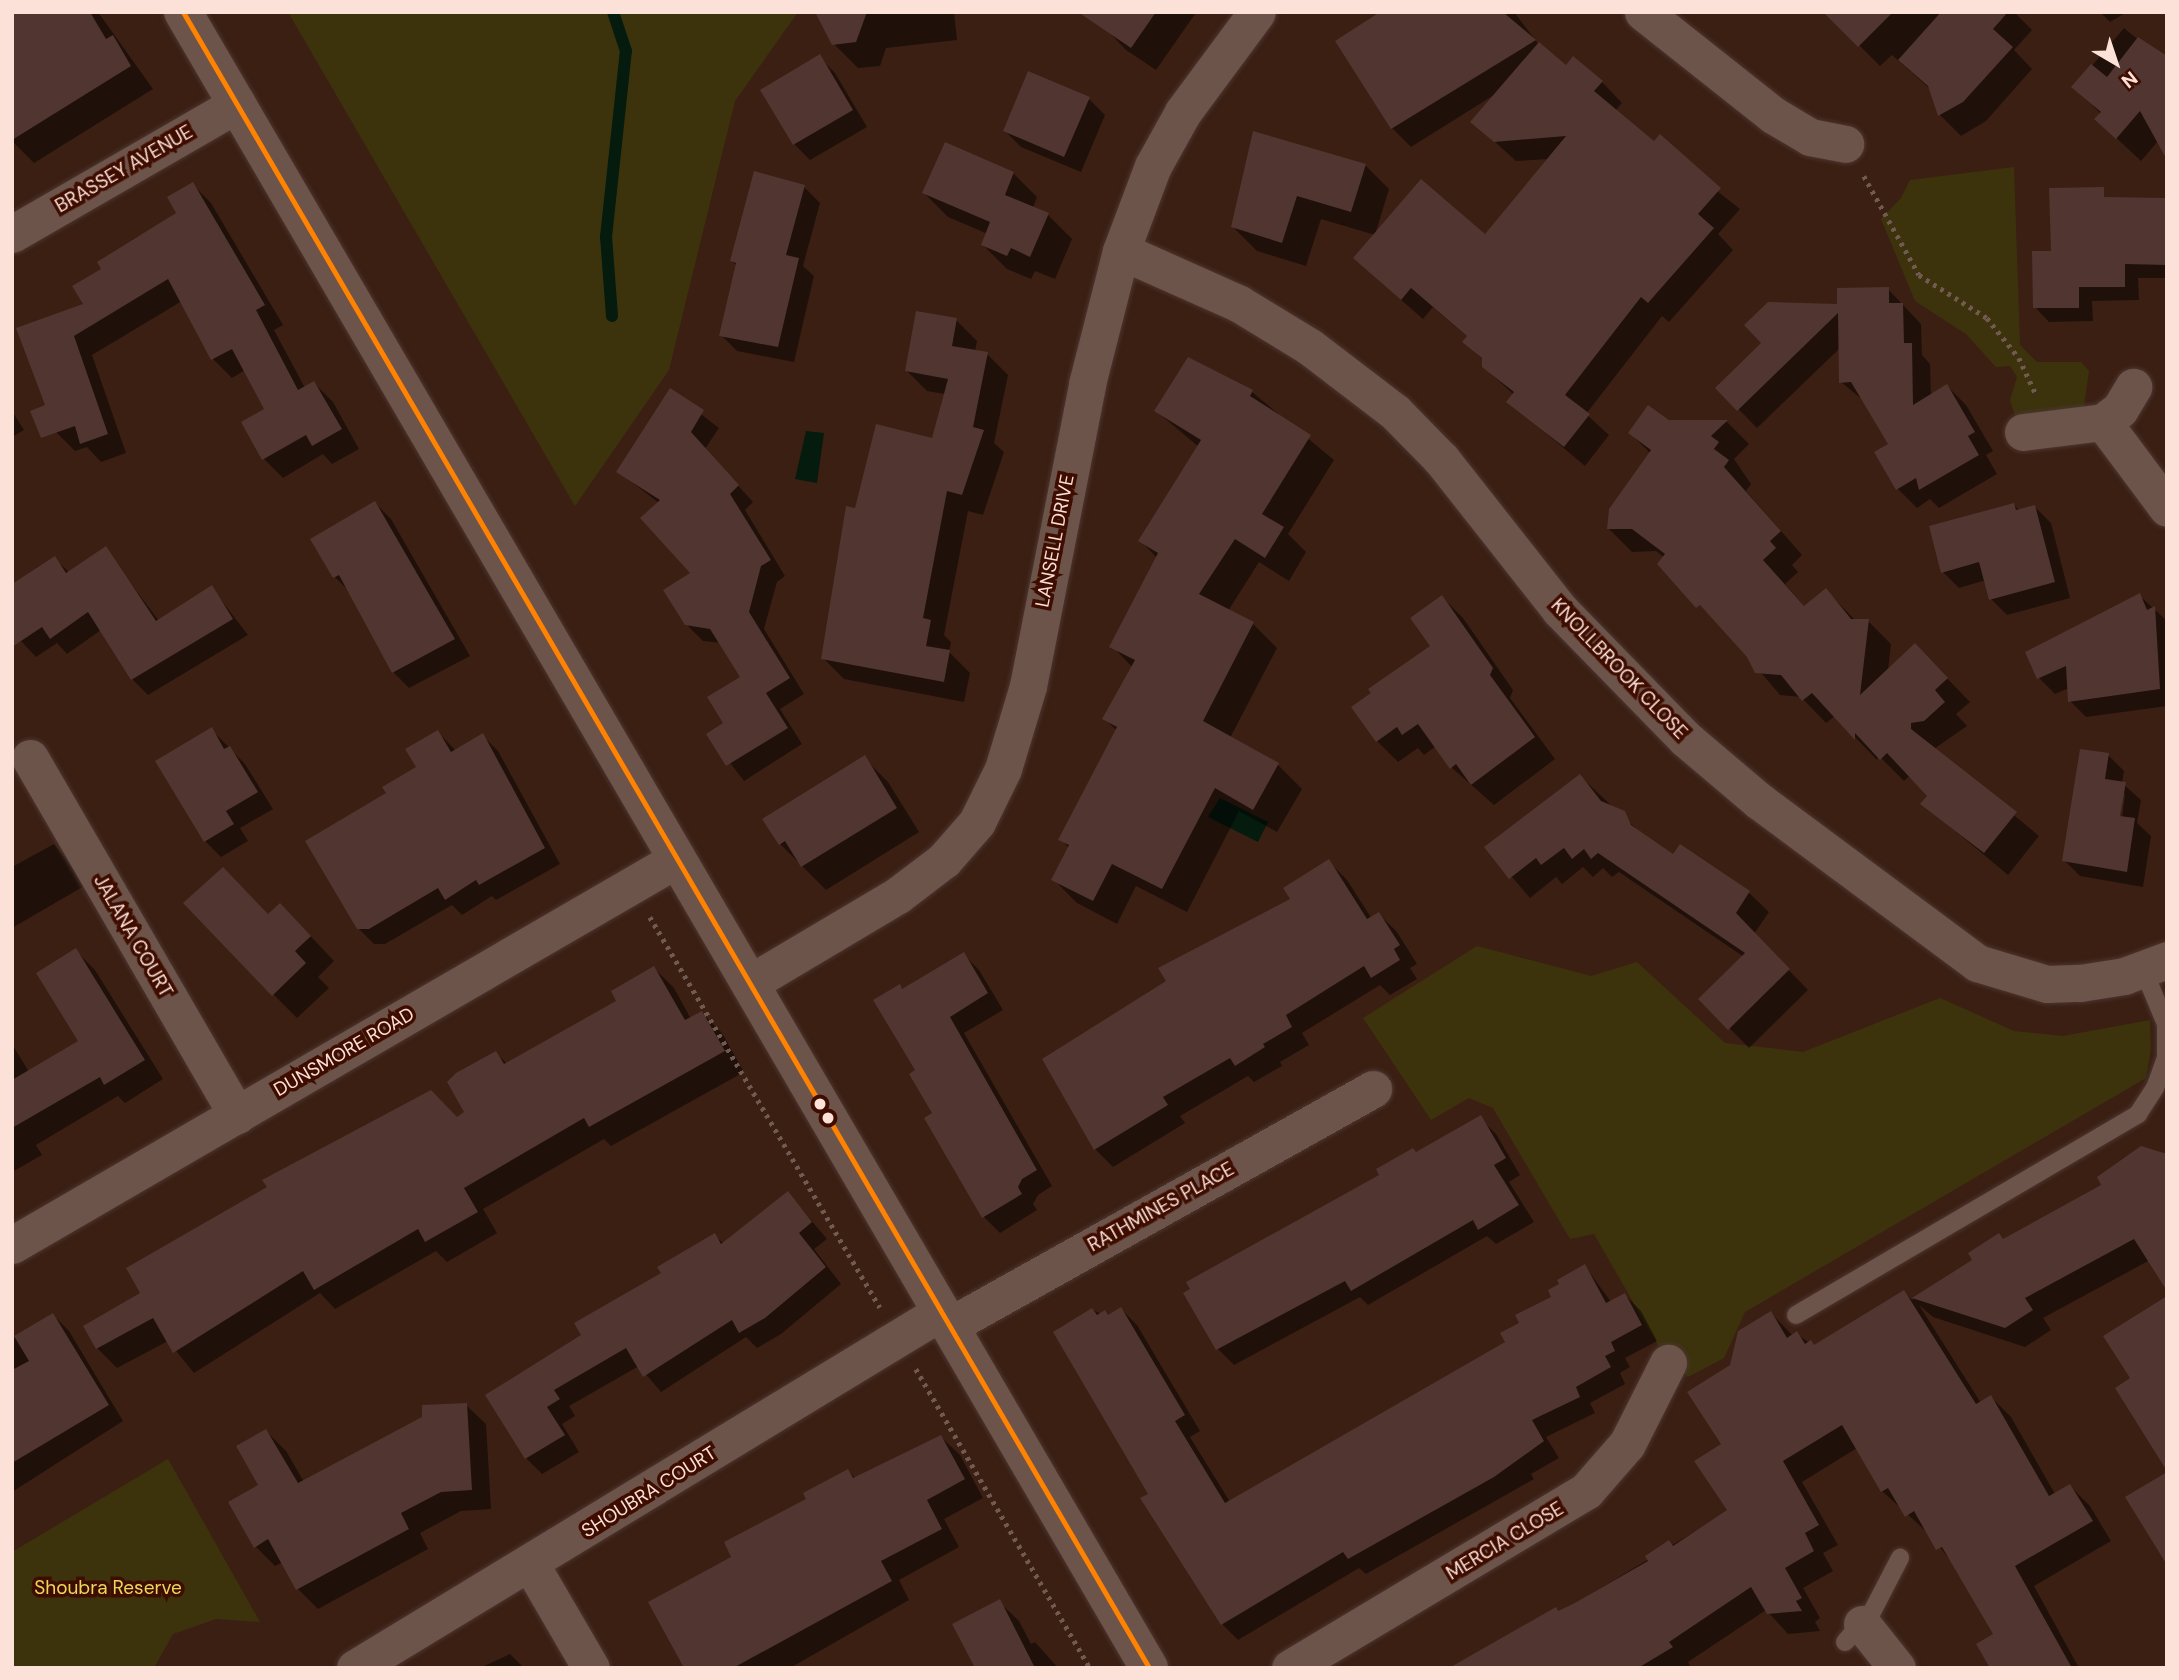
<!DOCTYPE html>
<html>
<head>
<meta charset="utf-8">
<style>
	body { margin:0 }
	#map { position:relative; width:2179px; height:1680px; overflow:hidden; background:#3b1f13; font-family:"DM Sans",sans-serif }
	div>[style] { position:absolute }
	.green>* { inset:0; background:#3c330d }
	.water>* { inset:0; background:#051b0e }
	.shadow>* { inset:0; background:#0007 }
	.stream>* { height:12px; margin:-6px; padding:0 6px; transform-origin:6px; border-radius:6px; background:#051b0e }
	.building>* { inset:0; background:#513530 }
	.path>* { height:4.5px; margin-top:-2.25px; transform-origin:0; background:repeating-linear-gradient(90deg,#705a52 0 3.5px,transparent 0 8.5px) }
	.roads { filter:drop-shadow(0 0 2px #4b3630) drop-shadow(0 0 2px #4b3630) }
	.service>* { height:18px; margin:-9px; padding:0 9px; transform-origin:9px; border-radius:9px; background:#6d544a }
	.minor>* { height:37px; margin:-18.5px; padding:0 18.5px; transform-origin:18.5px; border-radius:18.5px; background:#6d544a }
	.tertiary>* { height:38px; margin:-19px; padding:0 19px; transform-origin:19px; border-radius:19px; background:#6d544a }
	.bus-1>* { height:5px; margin:-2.5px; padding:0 2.5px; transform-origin:2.5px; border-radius:2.5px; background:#ff8200 }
	.dots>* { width:19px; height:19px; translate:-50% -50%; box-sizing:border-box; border:4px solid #3f0d00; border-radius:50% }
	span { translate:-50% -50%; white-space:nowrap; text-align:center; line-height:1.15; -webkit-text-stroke:7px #3f0d00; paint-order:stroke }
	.street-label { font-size:19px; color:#fbe1d8 }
	.park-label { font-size:19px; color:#ead85d }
	.frame { position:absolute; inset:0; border:14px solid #fbe1d8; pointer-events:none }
	.north { position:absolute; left:2081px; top:28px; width:70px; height:70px; -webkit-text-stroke:5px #3f0d00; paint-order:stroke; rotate:141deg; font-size:19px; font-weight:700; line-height:28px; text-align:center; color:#fbe1d8 }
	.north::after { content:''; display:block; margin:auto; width:24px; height:32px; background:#fbe1d8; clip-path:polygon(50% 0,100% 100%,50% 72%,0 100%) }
</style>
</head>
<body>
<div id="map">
	<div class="green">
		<i style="clip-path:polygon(288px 12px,798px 12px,735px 101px,669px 370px,575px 506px)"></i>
		<i style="clip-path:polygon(2014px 167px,2020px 345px,2037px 362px,2081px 362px,2089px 371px,2084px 406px,2016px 418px,2010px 400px,2017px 377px,2010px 366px,1996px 367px,1966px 334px,1915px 301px,1881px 219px,1901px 198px,1910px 180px)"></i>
		<i style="clip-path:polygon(1477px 946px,1591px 976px,1637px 962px,1725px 1043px,1803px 1052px,1940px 998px,2014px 1031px,2063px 1036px,2150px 1020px,2151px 1049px,2146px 1078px,1745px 1312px,1724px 1358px,1688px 1377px,1659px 1347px,1594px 1234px,1570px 1239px,1493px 1108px,1469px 1098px,1431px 1120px,1363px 1018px)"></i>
		<i style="clip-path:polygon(168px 1459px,260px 1622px,216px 1619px,173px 1634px,154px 1668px,12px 1668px,12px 1552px)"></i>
	</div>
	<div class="water">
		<i style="clip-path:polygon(806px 431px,824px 433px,817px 483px,795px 479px)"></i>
		<i style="clip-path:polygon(1220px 798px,1268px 822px,1258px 842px,1208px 817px)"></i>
	</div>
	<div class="shadow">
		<i style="clip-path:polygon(12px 12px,98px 12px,153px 89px,34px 163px,12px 141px)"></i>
		<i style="clip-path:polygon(817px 12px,954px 12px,957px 40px,886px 48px,880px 66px,858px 68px,834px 44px)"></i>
		<i style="clip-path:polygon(1090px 12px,1194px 12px,1195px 14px,1156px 70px,1126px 50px)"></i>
		<i style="clip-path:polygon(1383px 12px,1514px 12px,1539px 45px,1566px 67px,1602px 82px,1622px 103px,1615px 111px,1740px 209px,1718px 234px,1733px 250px,1669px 322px,1662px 316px,1586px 414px,1609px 435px,1585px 466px,1509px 402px,1514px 395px,1484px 367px,1484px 361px,1465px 341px,1468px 337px,1433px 307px,1423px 319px,1376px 278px,1375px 235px,1321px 219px,1306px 266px,1257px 251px,1233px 227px,1254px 133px,1365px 165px,1389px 189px,1375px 235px,1485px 236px,1549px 159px,1516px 161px,1473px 122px,1494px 95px,1411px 147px,1392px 128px,1338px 41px)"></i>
		<i style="clip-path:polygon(1826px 12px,2014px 12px,2032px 30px,2014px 50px,2032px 69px,1986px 121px,1961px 136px,1940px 115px,1930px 89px,1892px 55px,1880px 66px)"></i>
		<i style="clip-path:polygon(2100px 12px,2127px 12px,2110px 22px)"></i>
		<i style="clip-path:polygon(2124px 28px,2157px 55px,2158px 141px,2141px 161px,2096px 119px,2101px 114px,2074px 87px)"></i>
		<i style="clip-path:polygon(819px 57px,835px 73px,867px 127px,810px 160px,794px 144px,762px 90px)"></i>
		<i style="clip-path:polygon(1089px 99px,1105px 115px,1081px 172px,1021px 147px,1005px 131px)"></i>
		<i style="clip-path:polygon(1013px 173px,1037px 197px,1033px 208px,1048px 215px,1072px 239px,1055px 279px,1035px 271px,1031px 279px,1007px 269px,983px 245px,988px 234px,948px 217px,924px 193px)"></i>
		<i style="clip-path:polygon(192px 184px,211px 203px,283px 325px,274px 330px,305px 388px,314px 383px,333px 402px,359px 449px,332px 464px,323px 454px,283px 478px,264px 459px,243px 423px,267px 409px,245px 370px,232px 378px,213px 359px,182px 301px,92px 355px,126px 453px,101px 462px,87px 447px,75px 451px,56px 432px,18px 329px,85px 305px,104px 270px,179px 214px)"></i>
		<i style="clip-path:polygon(804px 187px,820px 203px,803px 266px,814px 276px,794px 362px,737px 351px,721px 335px,737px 266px,732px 261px)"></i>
		<i style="clip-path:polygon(2167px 200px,2167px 278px,2138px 278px,2139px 300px,2092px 301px,2093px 321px,2049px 322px,2035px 307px,2052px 253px)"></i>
		<i style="clip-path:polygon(1888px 289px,1921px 324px,1922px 355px,1930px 364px,1931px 396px,1947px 386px,1966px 405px,1993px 451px,1986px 455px,1997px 474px,1939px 508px,1930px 499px,1917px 508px,1898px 489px,1890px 444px,1864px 401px,1841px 382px,1840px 348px,1757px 428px,1718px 388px,1839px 306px)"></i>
		<i style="clip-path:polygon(956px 320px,977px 341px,975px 351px,987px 354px,1008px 375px,994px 443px,1004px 452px,983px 515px,968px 511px,944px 635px,951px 642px,949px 652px,970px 673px,964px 702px,844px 679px,823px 658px,857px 510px,933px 440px,945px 394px,927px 391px,906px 370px)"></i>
		<i style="clip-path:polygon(671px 391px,719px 428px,705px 449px,753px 502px,745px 510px,785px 576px,777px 582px,764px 629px,804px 694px,780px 709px,802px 744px,744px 781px,708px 734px,726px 724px,742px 677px,721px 643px,703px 641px,686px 624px,693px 574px,659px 503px,619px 472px)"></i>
		<i style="clip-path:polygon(1252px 392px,1334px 460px,1288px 534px,1306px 552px,1289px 581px,1259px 562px,1228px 611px,1253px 624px,1277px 648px,1230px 738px,1278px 765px,1302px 789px,1277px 832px,1239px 811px,1187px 912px,1136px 886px,1117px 924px,1077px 903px,1053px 879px,1069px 848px,1061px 839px,1117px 731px,1105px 719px,1133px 668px,1112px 646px,1157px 558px,1141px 541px,1199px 447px,1156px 411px)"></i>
		<i style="clip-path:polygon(12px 411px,24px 430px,12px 437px)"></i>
		<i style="clip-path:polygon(1668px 422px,1727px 422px,1749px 444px,1734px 459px,1751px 484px,1746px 491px,1802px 555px,1792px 565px,1798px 572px,1785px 584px,1805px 607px,1826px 590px,1855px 620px,1868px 621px,1891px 644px,1888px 671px,1938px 669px,1970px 702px,1956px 714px,1967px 726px,1934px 749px,2039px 836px,2008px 875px,1923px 804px,1929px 796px,1910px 775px,1904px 781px,1878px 755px,1877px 760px,1835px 716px,1826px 723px,1801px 697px,1780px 695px,1723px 628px,1659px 564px,1665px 558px,1656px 551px,1632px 552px,1609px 529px,1651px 454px,1630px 433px)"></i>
		<i style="clip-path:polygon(375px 503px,391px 519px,470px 656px,409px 688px,393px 672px,350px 592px,335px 577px)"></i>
		<i style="clip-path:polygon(2014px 505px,2020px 511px,2035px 507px,2051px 523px,2070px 598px,2007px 615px,1991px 599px,1986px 580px,1959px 588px,1943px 572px)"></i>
		<i style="clip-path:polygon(105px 549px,159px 621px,212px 588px,248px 635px,148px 695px,132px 679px,101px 630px,67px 654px,57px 643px,36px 657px,21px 641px,54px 558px,70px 573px)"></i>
		<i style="clip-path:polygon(2139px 595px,2167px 621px,2167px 706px,2086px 717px,2070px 701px,2069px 688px,2055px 694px,2039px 678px,2028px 653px)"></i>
		<i style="clip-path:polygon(1442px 597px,1463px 618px,1513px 690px,1510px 698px,1555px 759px,1494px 805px,1452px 768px,1436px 746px,1424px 755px,1418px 748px,1398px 762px,1377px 741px,1432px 647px)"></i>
		<i style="clip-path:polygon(211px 729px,245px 764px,273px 809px,240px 828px,248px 841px,221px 857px,205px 841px)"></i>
		<i style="clip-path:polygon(438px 732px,456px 751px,482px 735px,498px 751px,560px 864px,496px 900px,492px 896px,462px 915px,452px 905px,385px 944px,374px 944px,358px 928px,388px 794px,419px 767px)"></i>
		<i style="clip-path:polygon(evenodd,2108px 755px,2124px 771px,2122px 783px,2141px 800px,2137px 823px,2151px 836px,2143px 887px,2080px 876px,2064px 860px,2108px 755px,2122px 794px,2125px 794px,2121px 825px,2117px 824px,2122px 794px)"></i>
		<i style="clip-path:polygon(864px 758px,888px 782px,919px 832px,826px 890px,780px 844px)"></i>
		<i style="clip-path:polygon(1580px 776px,1646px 838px,1674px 857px,1681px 846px,1749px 893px,1769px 912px,1754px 934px,1808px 990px,1749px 1048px,1701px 999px,1744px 957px,1619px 872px,1612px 877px,1603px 868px,1593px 877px,1583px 867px,1562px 884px,1556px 877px,1530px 898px,1487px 848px)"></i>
		<i style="clip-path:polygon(54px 844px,86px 885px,12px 928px,12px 867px)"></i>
		<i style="clip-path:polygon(1329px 862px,1347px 880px,1372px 919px,1379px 914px,1397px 932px,1417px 964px,1410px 968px,1417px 979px,1390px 995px,1380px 985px,1302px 1033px,1309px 1045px,1280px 1062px,1282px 1066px,1254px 1082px,1248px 1076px,1180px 1116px,1185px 1123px,1113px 1167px,1095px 1149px,1292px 900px)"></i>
		<i style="clip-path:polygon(268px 916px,304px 929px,334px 961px,318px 977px,329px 988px,297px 1018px,273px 994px)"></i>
		<i style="clip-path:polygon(76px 951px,95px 970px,163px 1079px,125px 1103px,118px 1096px,36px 1145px,42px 1155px,12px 1172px,12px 1044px,29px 1072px,80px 1042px)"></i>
		<i style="clip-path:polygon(963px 954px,979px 970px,1003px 1010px,964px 1033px,1052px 1186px,1038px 1195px,1033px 1204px,1037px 1210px,1000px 1233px,984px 1217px,934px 1113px,917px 1071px,899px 986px,904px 990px)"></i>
		<i style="clip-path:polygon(654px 968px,674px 988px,691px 1019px,702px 1013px,722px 1033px,744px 1072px,611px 1146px,604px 1139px,483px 1209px,497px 1233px,447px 1262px,436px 1251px,335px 1309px,320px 1293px,194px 1373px,168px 1341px,117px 1368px,97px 1348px,457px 1119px,467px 1112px,496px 1053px,507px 1064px,619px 1001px)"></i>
		<i style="clip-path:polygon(1480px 1118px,1496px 1134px,1520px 1175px,1509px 1182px,1534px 1222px,1496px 1244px,1487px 1236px,1368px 1305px,1360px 1297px,1234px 1365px,1218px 1349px,1186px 1294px)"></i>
		<i style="clip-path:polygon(2104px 1185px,2150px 1260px,2043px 1318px,2051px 1330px,2025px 1347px,1933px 1317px,1919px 1305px,1981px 1403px,1991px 1397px,2011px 1417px,2055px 1494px,2070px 1486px,2090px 1506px,2111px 1541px,2034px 1586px,2079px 1668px,1992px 1668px,1995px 1635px,1956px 1567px,1929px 1534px,1882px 1491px,1857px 1448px,1802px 1482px,1838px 1545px,1823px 1553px,1833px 1571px,1803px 1588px,1820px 1618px,1815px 1622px,1820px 1631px,1788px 1634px,1766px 1610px,1688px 1662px,1691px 1668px,1452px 1668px,1559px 1613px,1729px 1511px,1723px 1444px,1731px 1366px,1771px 1313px,1793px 1336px,1797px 1334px,1815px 1347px,1903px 1292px,1912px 1300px,2004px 1241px)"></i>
		<i style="clip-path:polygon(788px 1193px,827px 1239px,814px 1249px,841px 1284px,781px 1334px,757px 1348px,746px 1337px,661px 1392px,639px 1366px,569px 1406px,575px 1416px,562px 1424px,579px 1452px,542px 1474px,526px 1458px,487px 1395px,583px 1336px,715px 1236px,724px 1244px)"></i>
		<i style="clip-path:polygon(1585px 1266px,1611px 1302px,1625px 1295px,1641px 1311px,1657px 1341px,1625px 1358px,1630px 1367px,1620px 1373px,1625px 1384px,1590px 1403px,1595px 1413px,1546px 1437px,1559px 1458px,1531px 1474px,1534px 1479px,1366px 1574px,1359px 1568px,1238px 1640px,1222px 1624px,1150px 1494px,1092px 1310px,1109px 1317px,1121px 1309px,1137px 1325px,1200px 1431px,1190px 1437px,1230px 1502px,1507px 1342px)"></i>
		<i style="clip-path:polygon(53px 1315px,69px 1331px,123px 1421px,12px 1492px,12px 1338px)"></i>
		<i style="clip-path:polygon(466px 1405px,486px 1424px,491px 1509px,461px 1511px,420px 1533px,428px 1549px,318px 1609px,298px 1589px,283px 1562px,275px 1566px,255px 1546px,266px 1431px,286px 1451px,304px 1482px)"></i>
		<i style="clip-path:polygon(941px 1437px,960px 1455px,983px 1498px,944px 1519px,959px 1547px,899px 1580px,909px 1600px,790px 1668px,686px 1668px,734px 1558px,848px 1471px,856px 1479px)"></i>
		<i style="clip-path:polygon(999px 1602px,1019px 1621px,1031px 1644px,1035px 1642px,1058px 1668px,977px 1668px)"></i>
		<i style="clip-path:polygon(510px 1654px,524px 1668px,480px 1668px)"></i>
	</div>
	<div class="stream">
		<i style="left:612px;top:316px;width:79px;rotate:-94.3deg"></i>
		<i style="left:606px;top:237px;width:187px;rotate:-83.9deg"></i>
		<i style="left:626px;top:51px;width:41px;rotate:-108.4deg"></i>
	</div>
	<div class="building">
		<i style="clip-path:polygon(12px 12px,90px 12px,106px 39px,113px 35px,131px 66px,12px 140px)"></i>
		<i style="clip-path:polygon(815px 12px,867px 12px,856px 42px,832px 45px)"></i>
		<i style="clip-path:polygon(1078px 12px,1156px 12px,1131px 48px)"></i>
		<i style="clip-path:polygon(1380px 12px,1503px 12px,1536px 40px,1391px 129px,1335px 41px)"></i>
		<i style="clip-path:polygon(1823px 12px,1893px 12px,1858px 47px)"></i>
		<i style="clip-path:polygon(1941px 12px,2008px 12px,1993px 29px,2013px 47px,1963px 102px,1938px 116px,1928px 86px,1898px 60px)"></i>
		<i style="clip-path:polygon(2138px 37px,2167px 56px,2167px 160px,2140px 111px,2116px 139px,2094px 119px,2101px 112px,2071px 87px,2091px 64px,2107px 77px)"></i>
		<i style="clip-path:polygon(1539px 42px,1566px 65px,1573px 56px,1603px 81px,1594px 91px,1654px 141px,1660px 134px,1721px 188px,1698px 214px,1714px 228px,1648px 303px,1641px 297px,1565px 395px,1590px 414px,1564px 447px,1506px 402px,1514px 392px,1482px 367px,1482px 358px,1462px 342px,1467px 336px,1411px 288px,1401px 300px,1353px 258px,1421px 179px,1485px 234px,1566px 136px,1494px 142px,1470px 122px)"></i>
		<i style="clip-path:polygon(820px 54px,853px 110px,793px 145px,760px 90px)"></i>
		<i style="clip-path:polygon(1028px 71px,1090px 97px,1064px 157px,1003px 131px)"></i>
		<i style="clip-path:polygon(1253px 131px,1366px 164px,1351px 212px,1297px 196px,1282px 243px,1231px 227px)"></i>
		<i style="clip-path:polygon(945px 142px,1014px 172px,1005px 195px,1049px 213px,1030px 257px,1011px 248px,1007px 256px,981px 245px,990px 222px,922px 193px)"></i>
		<i style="clip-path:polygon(754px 171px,805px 185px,786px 255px,799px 258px,778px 347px,719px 336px,736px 263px,730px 261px)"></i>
		<i style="clip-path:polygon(193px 182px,265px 305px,256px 310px,298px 390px,314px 381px,342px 429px,312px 446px,306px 435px,262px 460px,241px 422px,264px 409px,232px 349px,211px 360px,168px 279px,74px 336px,108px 434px,80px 444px,75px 426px,41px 438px,30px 411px,45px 405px,16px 328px,83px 304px,72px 286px,101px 269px,97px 262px,176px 213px,167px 197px)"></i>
		<i style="clip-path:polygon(2104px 187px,2104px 197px,2167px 198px,2167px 265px,2125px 264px,2125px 287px,2079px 287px,2079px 308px,2033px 308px,2032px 251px,2051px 251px,2049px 188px)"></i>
		<i style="clip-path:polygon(1889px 287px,1889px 303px,1903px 303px,1904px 343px,1912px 343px,1913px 405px,1947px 384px,1975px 432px,1968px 436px,1979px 455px,1919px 490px,1916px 478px,1896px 490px,1874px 452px,1888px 444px,1851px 382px,1839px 383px,1838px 313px,1737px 411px,1715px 388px,1761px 343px,1744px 325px,1768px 302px,1837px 304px,1837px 288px)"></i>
		<i style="clip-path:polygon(916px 311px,957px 318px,952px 346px,988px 352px,973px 427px,984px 430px,962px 495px,947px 491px,923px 618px,931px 620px,926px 646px,950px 650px,944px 682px,821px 659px,846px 506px,855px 508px,876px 424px,932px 438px,948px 379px,905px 371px)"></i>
		<i style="clip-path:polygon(1188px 357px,1253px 390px,1250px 396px,1311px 435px,1262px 514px,1284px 527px,1265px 558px,1235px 539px,1199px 594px,1254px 622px,1203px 721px,1279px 763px,1253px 810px,1215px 788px,1162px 889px,1112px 864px,1093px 901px,1051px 880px,1069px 845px,1058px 840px,1117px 727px,1102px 719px,1135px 660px,1109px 647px,1158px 553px,1138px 541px,1201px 440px,1154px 411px)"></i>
		<i style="clip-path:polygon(670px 388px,704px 410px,691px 432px,739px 485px,730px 494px,771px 560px,761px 566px,749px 612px,790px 678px,766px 693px,788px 728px,726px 766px,706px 734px,723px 723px,707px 697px,740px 677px,710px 629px,685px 625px,663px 590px,690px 573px,640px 518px,660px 500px,616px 472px)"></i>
		<i style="clip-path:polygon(1648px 405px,1669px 420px,1728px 420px,1711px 436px,1719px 442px,1714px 449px,1729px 460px,1724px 467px,1781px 531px,1770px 541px,1776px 548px,1763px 560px,1804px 606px,1826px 588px,1851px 619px,1869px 619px,1860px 695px,1915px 643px,1948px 678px,1935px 690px,1945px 702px,1924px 721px,1911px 723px,1911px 729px,2017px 812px,1984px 853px,1920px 804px,1927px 796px,1887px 753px,1880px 760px,1855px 733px,1855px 740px,1812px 693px,1802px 701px,1781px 675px,1755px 673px,1747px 657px,1700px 605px,1696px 608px,1657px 564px,1665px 554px,1632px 529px,1607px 529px,1609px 509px,1651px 450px,1628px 433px)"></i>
		<i style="clip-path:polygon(375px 501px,455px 639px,392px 673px,339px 575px,333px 578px,310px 539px)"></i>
		<i style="clip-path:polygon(2014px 503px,2016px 510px,2035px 505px,2055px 582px,1989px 600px,1979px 562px,1941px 573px,1929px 526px)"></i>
		<i style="clip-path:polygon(106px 546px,156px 621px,212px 585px,233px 619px,131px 680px,88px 612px,50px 639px,42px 627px,12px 647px,12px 584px,55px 556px,66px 573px)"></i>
		<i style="clip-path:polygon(2140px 593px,2147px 610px,2155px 606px,2160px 689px,2068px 702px,2066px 666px,2037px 679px,2025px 652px)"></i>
		<i style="clip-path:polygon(1442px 595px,1493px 668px,1490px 675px,1535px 737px,1471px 785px,1456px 764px,1450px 769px,1418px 724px,1402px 735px,1397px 727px,1376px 742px,1351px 707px,1371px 693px,1368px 689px,1430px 646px,1410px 618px)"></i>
		<i style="clip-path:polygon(212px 727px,224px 749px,230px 746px,258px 792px,226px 811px,234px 824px,204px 842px,155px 761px)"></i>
		<i style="clip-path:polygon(438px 730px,451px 752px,483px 733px,545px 848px,479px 885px,476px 880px,445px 900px,438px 888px,369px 929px,357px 929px,305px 841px,386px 793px,382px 787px,416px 767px,405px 749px)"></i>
		<i style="clip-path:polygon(2080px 749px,2109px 753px,2105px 779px,2126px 782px,2120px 816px,2135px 818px,2127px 872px,2062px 861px)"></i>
		<i style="clip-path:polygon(865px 755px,897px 808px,801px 867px,785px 841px,779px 845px,762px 819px)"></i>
		<i style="clip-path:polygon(1580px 774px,1601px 801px,1625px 811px,1631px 825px,1673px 854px,1680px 844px,1750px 891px,1736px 913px,1790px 969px,1728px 1030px,1698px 999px,1745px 953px,1598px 853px,1591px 859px,1584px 849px,1572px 859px,1564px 848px,1541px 865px,1536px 858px,1509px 879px,1484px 847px)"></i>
		<i style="clip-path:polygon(1329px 859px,1367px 919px,1379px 912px,1400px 945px,1394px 949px,1400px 960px,1371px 978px,1364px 966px,1286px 1015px,1292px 1027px,1263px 1044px,1265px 1047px,1235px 1066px,1230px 1058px,1163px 1097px,1168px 1105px,1094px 1150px,1042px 1059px,1166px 981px,1158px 968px,1290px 899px,1283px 888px)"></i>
		<i style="clip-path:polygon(223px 867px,268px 914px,280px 903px,311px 936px,295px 951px,306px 963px,272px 996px,183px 903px)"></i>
		<i style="clip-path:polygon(76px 948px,145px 1060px,104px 1085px,100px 1077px,12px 1128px,12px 1080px,78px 1041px,36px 973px)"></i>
		<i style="clip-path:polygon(964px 952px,988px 993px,950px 1017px,1037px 1170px,1022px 1179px,1018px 1187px,1022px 1194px,982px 1218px,924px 1118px,932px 1113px,909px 1074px,915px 1070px,873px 1000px,900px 984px,902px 989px)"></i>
		<i style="clip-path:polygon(654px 966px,685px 1020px,702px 1011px,725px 1051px,589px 1127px,584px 1118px,464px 1188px,478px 1212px,425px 1242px,418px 1229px,314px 1290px,303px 1271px,173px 1353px,153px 1318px,96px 1349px,83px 1326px,140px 1293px,126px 1268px,267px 1187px,262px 1180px,431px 1090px,457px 1117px,464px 1112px,447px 1082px,456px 1073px,496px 1051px,504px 1064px,616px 1001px,611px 991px)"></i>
		<i style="clip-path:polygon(1481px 1115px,1506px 1158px,1494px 1165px,1519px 1205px,1478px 1230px,1473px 1220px,1351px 1291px,1345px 1281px,1216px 1350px,1183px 1293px,1190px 1289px,1186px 1282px,1379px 1175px,1376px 1169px,1413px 1148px,1416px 1152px)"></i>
		<i style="clip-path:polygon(2141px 1146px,2167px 1154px,2167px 1291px,2134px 1239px,2025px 1298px,2033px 1310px,2005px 1328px,1912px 1298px,1972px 1260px,1968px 1253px,1999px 1233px,2003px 1239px,2101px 1185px,2097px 1177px)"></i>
		<i style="clip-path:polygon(788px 1191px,812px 1222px,799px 1233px,826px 1267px,765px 1318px,739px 1333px,732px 1320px,643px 1377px,626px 1348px,554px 1390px,560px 1399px,547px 1407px,565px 1435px,525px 1459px,485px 1395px,581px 1335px,574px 1323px,661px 1273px,657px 1267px,715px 1233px,721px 1244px)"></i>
		<i style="clip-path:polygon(1585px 1264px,1606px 1303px,1625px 1293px,1642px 1325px,1611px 1342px,1615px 1351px,1605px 1356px,1611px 1367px,1576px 1387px,1580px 1397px,1532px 1420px,1544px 1441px,1494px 1477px,1348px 1559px,1343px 1552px,1221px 1625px,1140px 1498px,1148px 1494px,1053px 1332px,1092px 1308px,1097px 1315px,1105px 1310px,1108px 1315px,1121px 1307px,1185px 1415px,1175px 1421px,1225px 1503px,1505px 1342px,1500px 1333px,1519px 1323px,1515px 1315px,1551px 1297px,1548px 1290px,1559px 1284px,1557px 1280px)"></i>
		<i style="clip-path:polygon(1904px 1290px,1976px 1404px,1991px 1395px,2049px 1496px,2070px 1484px,2093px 1521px,2015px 1566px,2072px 1668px,1990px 1668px,1976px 1644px,1993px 1634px,1942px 1547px,1936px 1550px,1914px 1511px,1905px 1517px,1888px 1488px,1881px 1492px,1842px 1425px,1783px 1461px,1819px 1525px,1805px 1533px,1814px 1551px,1785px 1568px,1802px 1598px,1796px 1601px,1802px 1611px,1767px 1614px,1751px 1587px,1669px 1642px,1673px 1647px,1638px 1668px,1449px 1668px,1556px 1607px,1558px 1611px,1573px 1604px,1648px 1561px,1645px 1556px,1669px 1540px,1673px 1546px,1727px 1510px,1694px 1461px,1721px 1444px,1687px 1392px,1730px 1365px,1738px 1331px,1771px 1311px,1787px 1338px,1797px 1331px,1805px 1344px,1811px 1340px,1814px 1345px)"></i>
		<i style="clip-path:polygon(2167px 1296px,2167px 1471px,2115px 1388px,2130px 1378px,2103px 1336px)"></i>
		<i style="clip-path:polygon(53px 1313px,109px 1405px,12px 1463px,12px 1370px,29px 1361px,14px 1336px)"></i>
		<i style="clip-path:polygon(467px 1403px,472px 1490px,441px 1492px,401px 1513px,409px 1529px,296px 1590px,268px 1539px,254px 1548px,228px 1502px,258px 1485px,236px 1446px,266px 1429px,298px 1483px,422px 1417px,422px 1405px)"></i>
		<i style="clip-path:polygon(941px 1435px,965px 1479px,927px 1500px,942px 1529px,881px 1561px,892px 1581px,733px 1668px,684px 1668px,648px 1602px,731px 1557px,724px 1542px,806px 1499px,803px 1493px,848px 1469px,853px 1478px)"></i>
		<i style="clip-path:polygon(2167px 1472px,2167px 1565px,2125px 1497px)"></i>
		<i style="clip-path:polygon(1000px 1599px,1035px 1668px,975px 1668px,952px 1624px)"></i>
	</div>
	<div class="path">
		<i style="left:1864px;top:176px;width:113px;rotate:60.9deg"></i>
		<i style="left:1919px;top:275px;width:80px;rotate:32.3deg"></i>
		<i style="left:1987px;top:318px;width:51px;rotate:51.3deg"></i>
		<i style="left:2019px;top:358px;width:38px;rotate:65deg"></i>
		<i style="left:650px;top:917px;width:453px;rotate:59.5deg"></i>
		<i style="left:916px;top:1369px;width:346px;rotate:59.8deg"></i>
	</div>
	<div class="roads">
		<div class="service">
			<i style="left:1796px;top:1315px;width:397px;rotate:-30.4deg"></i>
			<i style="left:2138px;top:1114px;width:31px;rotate:-57deg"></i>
			<i style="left:2155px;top:1088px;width:32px;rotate:-70deg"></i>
			<i style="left:2166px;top:1058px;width:34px;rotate:-90deg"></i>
			<i style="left:2166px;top:1024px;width:60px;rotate:-112.7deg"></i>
			<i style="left:1845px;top:1642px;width:43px;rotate:-48.8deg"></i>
			<i style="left:1873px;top:1610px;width:59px;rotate:-62.6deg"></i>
		</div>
		<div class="minor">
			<i style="left:1643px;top:12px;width:166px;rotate:38.4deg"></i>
			<i style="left:1773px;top:115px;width:43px;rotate:30.7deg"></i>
			<i style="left:1810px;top:137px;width:36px;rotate:11deg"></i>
			<i style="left:12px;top:234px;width:260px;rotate:-30deg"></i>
			<i style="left:1121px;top:251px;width:128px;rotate:24deg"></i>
			<i style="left:1238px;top:303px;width:84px;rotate:31.4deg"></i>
			<i style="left:1310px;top:347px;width:107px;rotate:37.4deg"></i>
			<i style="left:1395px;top:412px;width:67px;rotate:45.6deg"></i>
			<i style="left:1442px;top:460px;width:191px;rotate:51.8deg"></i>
			<i style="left:1560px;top:610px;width:180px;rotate:45.7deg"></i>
			<i style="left:1686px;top:739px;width:96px;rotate:40.3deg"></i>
			<i style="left:1759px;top:801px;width:272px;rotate:36.6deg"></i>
			<i style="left:1977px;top:963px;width:73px;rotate:16.7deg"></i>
			<i style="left:2047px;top:984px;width:33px;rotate:-2deg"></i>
			<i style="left:2080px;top:983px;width:45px;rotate:-9deg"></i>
			<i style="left:2124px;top:976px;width:46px;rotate:-20.4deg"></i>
			<i style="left:2103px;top:422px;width:107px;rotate:53.3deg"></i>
			<i style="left:2023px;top:432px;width:81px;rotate:-7.1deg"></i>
			<i style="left:2103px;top:422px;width:21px;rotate:-37deg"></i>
			<i style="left:2120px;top:409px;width:26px;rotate:-59deg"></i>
			<i style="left:30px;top:758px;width:413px;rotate:59.9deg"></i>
			<i style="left:750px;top:983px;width:172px;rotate:-30.7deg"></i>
			<i style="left:898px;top:895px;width:58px;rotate:-37.3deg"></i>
			<i style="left:944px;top:860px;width:50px;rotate:-49deg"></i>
			<i style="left:977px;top:822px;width:59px;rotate:-63.9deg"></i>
			<i style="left:1003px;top:769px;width:87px;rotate:-73.2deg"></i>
			<i style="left:1028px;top:686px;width:308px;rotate:-78.9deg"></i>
			<i style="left:1087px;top:384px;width:137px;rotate:-75.7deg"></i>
			<i style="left:1121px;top:251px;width:91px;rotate:-69.4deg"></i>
			<i style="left:1153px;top:166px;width:62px;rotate:-60.9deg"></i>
			<i style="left:1183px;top:112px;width:124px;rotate:-53.5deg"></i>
			<i style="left:12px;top:1245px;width:769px;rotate:-30.13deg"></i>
			<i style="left:949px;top:1326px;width:486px;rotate:-29.2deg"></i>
			<i style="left:531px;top:1565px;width:119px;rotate:59.8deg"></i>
			<i style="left:1862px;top:1624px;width:56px;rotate:51.5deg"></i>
			<i style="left:355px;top:1668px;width:686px;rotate:-31.28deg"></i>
			<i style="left:1290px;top:1668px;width:345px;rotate:-30.9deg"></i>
			<i style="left:1586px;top:1491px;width:62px;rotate:-48.9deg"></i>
			<i style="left:1627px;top:1444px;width:91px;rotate:-63.2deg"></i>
		</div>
		<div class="tertiary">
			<i style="left:183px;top:12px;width:1917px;rotate:59.74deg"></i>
		</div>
	</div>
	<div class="bus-1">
		<i style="left:183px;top:12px;width:1917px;rotate:59.74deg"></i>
	</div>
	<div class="dots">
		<i style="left:820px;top:1104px;background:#fbe1d8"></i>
		<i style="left:828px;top:1118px;background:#fbe1d8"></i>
	</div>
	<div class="street-label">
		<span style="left:124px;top:169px;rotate:-30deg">BRASSEY AVENUE</span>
		<span style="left:1055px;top:541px;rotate:-79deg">LANSELL DRIVE</span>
		<span style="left:1619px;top:669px;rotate:46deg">KNOLLBROOK CLOSE</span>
		<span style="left:133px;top:936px;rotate:60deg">JALANA COURT</span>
		<span style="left:344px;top:1052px;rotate:-30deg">DUNSMORE ROAD</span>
		<span style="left:1161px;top:1207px;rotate:-29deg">RATHMINES PLACE</span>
		<span style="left:649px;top:1492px;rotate:-32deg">SHOUBRA COURT</span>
		<span style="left:1505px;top:1541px;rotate:-31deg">MERCIA CLOSE</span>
	</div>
	<div class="park-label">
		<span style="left:108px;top:1588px">Shoubra Reserve</span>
	</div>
	<div class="frame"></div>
	<div class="north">N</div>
</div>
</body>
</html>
